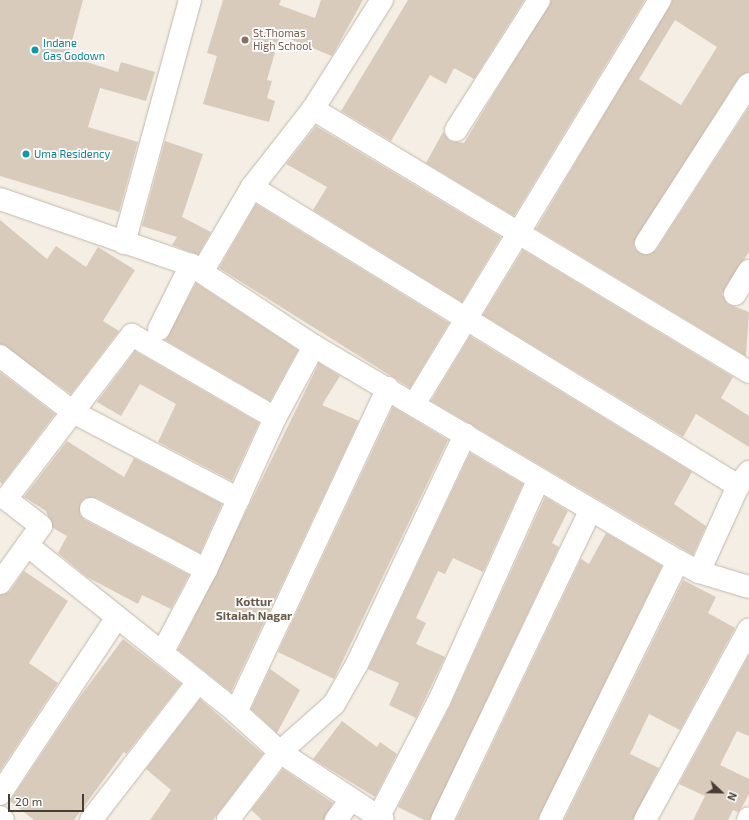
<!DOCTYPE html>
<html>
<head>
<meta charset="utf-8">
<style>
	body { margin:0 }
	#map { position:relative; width:749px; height:820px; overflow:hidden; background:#f4eee5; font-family:"Exo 2",sans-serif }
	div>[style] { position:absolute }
	.building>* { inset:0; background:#d9cbbc }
	.roads { filter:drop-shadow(0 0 1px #c3b7a9) drop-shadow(0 0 1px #c3b7a9) }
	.minor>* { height:22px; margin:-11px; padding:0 11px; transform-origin:11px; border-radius:11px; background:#fff }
	.dots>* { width:11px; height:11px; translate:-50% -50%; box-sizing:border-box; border:2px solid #fff; border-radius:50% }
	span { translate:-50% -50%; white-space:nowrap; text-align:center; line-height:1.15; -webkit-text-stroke:3.5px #fff; paint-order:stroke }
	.education-label { font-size:11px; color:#785e54 }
	.left { translate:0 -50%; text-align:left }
	.culture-label { font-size:11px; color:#0d838f }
	.neighbourhood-label { font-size:12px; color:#6a5a4a; font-weight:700 }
	.north { position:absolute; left:701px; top:772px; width:40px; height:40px; -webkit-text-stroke:3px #fff; paint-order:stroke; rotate:112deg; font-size:11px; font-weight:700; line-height:16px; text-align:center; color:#473d34 }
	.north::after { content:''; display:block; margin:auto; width:14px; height:18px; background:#473d34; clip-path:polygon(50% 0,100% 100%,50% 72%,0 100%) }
	.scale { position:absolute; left:8px; top:794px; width:76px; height:18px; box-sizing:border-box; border:2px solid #473d34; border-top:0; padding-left:5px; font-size:12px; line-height:14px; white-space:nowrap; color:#473d34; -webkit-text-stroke:3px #fff; paint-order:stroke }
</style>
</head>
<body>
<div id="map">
	<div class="building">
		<i style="clip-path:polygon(0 0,83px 0,68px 56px,118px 72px,121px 62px,155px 72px,146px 101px,100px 88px,88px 127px,138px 142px,119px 212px,0 176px)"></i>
		<i style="clip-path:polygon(223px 0,281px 0,279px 5px,315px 18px,321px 0,363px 0,332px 56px,280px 35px,267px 80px,272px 81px,267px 98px,275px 101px,269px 122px,203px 104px,217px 56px,207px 53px)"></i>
		<i style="clip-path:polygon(408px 0,524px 0,474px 79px,454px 68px,446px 84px,430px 75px,391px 141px,341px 111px)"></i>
		<i style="clip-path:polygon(551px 0,645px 0,514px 216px,426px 163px,443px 132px,450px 141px,464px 143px)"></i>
		<i style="clip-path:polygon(evenodd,672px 0,749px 0,749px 72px,739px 77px,634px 243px,635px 249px,645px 255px,656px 250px,749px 107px,749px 252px,722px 294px,728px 304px,749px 312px,746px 356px,536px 229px,672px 0,675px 20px,717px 47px,681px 105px,639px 79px,675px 20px)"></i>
		<i style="clip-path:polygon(316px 126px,501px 237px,462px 302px,313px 210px,327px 187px,286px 164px)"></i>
		<i style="clip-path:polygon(165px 141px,203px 154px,182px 217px,211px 232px,198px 255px,172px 245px,177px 237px,142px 226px)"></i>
		<i style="clip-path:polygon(256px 204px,449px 323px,410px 388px,219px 268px)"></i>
		<i style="clip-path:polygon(0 220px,47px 259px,56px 246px,86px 267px,98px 247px,135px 270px,103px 321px,119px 331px,71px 394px,0 344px)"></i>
		<i style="clip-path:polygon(523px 250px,733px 377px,721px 398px,749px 416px,749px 447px,696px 414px,683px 437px,483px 315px)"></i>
		<i style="clip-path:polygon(196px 283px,298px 350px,270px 401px,165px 340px)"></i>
		<i style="clip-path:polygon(470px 336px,692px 472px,674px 504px,706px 526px,693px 555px,431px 401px)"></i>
		<i style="clip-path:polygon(135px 351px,259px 423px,232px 481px,158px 442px,176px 404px,140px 384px,121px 416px,97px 402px)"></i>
		<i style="clip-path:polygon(319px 363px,340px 376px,322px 405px,359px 421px,231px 692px,178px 650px)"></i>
		<i style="clip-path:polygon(0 372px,55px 414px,2px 484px,0 482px)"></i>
		<i style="clip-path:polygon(393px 407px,448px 440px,334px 679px,278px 652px)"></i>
		<i style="clip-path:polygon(67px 441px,124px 477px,134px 458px,222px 504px,200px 553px,97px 498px,85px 498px,80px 504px,80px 515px,85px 520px,189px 575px,171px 609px,142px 595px,138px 604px,87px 577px,58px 553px,67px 536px,53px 528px,46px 511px,24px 497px)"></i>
		<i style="clip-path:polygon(470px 453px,523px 484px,483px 572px,453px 558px,445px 574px,438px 571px,416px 618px,426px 623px,416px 644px,445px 657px,416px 718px,389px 705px,399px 683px,368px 669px)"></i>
		<i style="clip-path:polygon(545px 497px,568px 511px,552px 543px,559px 547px,430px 820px,424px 820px,398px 807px,450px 706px)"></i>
		<i style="clip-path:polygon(606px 533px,662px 566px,538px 820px,456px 820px,581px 559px,589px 564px)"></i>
		<i style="clip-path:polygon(24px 571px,68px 601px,29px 663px,58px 683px,0 771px,0 595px,10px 591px)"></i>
		<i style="clip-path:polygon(683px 580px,716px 597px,708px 613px,735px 628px,680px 730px,649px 714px,630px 754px,659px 768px,633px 820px,564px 820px)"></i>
		<i style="clip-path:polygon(123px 639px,181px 684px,126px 754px,124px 752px,74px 820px,34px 820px,10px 801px,79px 698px)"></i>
		<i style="clip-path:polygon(749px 655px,749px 736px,737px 731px,720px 765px,749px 779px,749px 794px,742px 807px,738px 812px,733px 810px,728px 820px,693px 820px,705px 796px,679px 784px)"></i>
		<i style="clip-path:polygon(270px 669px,300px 690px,277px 733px,251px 709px)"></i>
		<i style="clip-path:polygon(200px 699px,263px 754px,213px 820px,150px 820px,171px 790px,146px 769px)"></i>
		<i style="clip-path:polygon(342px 721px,377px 747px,380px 742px,397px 754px,375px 797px,313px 759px)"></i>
		<i style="clip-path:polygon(283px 769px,333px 803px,324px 820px,262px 820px,251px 810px)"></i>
	</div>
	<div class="roads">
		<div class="minor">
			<i style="left:313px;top:109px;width:509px;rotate:31.1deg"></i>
			<i style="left:456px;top:130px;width:154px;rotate:-57.4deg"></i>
			<i style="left:252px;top:187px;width:571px;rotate:31.6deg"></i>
			<i style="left:0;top:199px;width:202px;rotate:19.1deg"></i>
			<i style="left:191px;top:265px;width:147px;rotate:33.4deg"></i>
			<i style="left:314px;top:346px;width:423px;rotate:30.6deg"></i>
			<i style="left:678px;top:561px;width:24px;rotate:28deg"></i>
			<i style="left:699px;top:572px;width:52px;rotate:16.7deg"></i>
			<i style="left:124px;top:243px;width:252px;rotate:-74.8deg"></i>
			<i style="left:646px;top:243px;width:189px;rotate:-57.1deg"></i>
			<i style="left:202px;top:272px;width:99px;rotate:-59.5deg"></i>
			<i style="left:252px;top:187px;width:99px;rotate:-52deg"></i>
			<i style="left:313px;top:109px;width:129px;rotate:-57.7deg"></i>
			<i style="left:735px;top:294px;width:27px;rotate:-59deg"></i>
			<i style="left:159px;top:329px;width:72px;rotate:-63.4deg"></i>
			<i style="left:0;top:356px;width:92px;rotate:37.5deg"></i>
			<i style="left:73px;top:412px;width:187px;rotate:27.7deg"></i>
			<i style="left:415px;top:403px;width:472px;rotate:-58.7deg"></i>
			<i style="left:91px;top:509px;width:130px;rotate:27.9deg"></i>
			<i style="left:27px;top:545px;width:268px;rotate:38.6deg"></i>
			<i style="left:236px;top:712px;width:59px;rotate:42.3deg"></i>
			<i style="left:280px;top:752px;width:123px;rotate:33.4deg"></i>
			<i style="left:699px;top:572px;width:94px;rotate:-65.6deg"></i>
			<i style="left:738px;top:486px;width:18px;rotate:-52deg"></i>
			<i style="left:0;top:583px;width:70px;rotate:-54.3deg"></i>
			<i style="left:41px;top:526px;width:44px;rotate:-142.4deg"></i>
			<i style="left:6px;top:499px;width:207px;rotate:-52.5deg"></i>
			<i style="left:132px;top:335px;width:165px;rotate:30.1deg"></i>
			<i style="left:162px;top:653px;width:94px;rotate:-62.1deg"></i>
			<i style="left:206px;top:570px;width:167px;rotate:-65.6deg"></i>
			<i style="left:275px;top:418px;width:82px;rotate:-61.6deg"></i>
			<i style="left:236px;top:712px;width:358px;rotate:-64.9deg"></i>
			<i style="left:0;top:794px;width:212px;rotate:-56.5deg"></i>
			<i style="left:0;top:817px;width:4px;rotate:45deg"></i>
			<i style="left:378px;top:818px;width:132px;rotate:-62.5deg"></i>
			<i style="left:439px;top:701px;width:243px;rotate:-65.8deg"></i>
			<i style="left:91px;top:820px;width:175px;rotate:-52.2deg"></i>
			<i style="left:228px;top:820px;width:86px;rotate:-52.6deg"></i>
			<i style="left:280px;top:752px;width:72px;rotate:-41.6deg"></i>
			<i style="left:334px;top:704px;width:46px;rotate:-60.1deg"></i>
			<i style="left:357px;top:664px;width:254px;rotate:-64.8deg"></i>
			<i style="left:336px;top:820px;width:24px;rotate:-54deg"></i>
			<i style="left:442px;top:820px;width:343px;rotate:-64.4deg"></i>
			<i style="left:550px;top:820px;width:289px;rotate:-63.7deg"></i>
			<i style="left:645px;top:820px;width:217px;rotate:-61.4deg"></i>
			<i style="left:748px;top:820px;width:2px;rotate:-63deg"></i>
		</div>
	</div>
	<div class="dots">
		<i style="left:245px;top:40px;background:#8d6e63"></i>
		<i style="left:35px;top:50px;background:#0f9aa8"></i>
		<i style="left:26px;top:154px;background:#0f9aa8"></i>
	</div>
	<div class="education-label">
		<span class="left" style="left:253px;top:40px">St.Thomas<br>High School</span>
	</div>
	<div class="culture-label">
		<span class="left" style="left:43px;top:50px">Indane<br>Gas Godown</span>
		<span class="left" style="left:34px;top:154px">Uma Residency</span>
	</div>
	<div class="neighbourhood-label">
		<span style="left:254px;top:609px">Kottur<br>Sitaiah Nagar</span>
	</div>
	<div class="north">N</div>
	<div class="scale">20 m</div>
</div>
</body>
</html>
